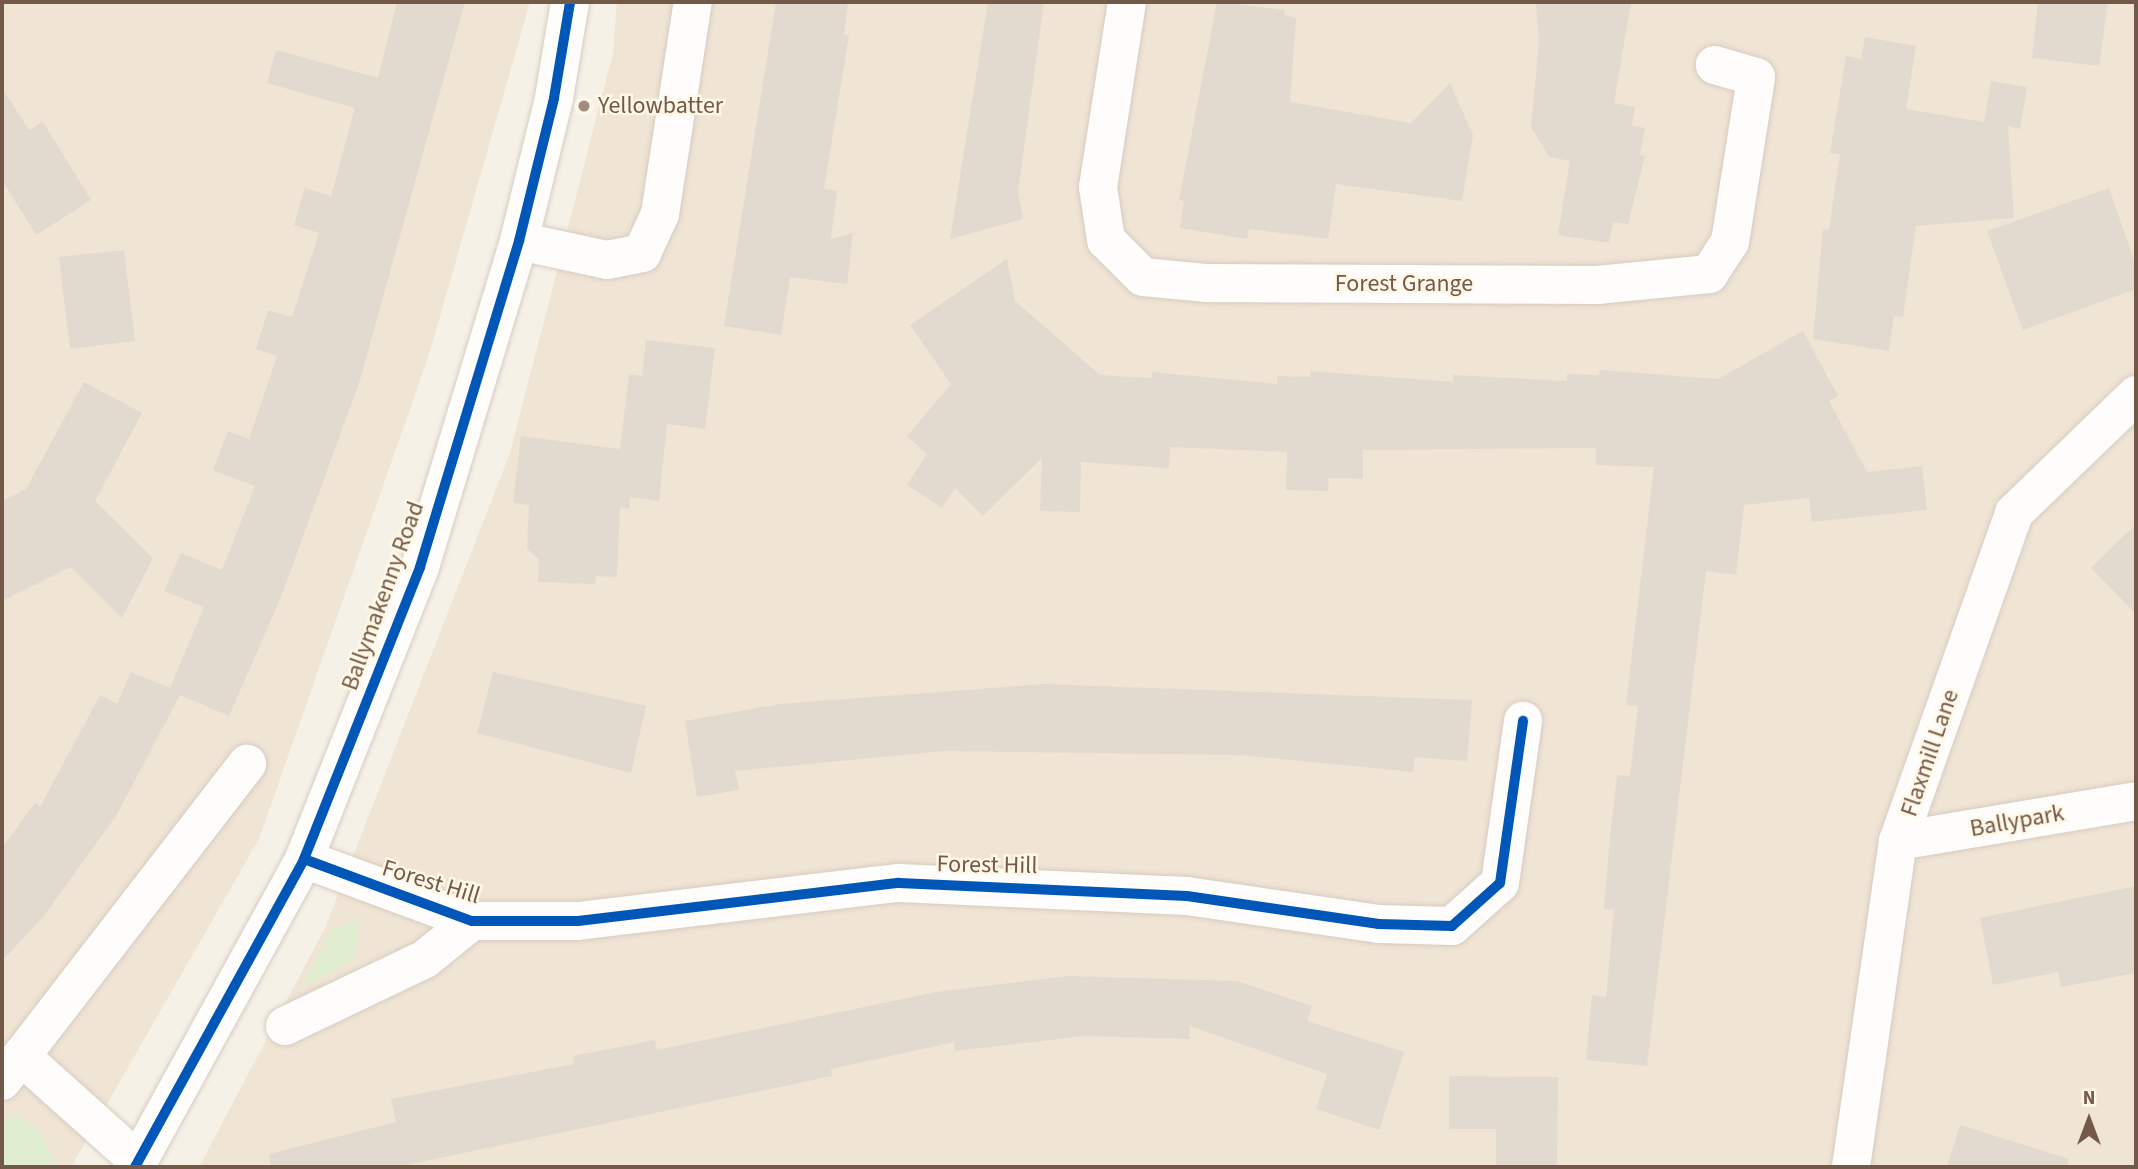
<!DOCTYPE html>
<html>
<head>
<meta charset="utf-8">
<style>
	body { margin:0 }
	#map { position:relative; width:2138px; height:1169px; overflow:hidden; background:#f6f1e7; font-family:"Source Sans 3",sans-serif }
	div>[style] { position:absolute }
	.residential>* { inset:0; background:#f0e4d4 }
	.green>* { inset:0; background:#e1edd1 }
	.building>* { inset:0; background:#e2d9cf }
	.roads { filter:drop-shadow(0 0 2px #d5ccc2) drop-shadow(0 0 2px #d5ccc2) }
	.street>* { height:38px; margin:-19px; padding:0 19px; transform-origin:19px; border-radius:19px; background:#fefdfb }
	.secondary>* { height:38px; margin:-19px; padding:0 19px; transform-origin:19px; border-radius:19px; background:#fefdfb }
	.cycleway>* { height:10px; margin:-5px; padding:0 5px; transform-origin:5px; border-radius:5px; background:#0057b8 }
	.dots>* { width:19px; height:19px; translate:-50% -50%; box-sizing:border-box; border:4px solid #fff7e7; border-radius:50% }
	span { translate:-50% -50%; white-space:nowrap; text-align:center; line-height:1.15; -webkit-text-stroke:5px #fff7e7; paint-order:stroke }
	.poi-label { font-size:24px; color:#735948 }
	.left { translate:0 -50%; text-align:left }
	.street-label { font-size:24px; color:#735948 }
	.frame { position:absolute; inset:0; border:4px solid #735948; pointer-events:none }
	.north { position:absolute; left:2054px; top:1085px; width:70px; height:70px; -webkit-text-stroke:5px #fff7e7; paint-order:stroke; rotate:0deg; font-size:19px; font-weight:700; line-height:28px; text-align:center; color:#735948 }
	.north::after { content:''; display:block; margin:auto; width:24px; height:32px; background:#735948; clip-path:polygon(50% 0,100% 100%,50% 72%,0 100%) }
</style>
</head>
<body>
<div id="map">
	<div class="residential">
		<i style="clip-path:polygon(2px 2px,530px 2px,429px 355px,259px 839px,71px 1167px,2px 1167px)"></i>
		<i style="clip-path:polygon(617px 2px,2136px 2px,2136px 1167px,199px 1167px,325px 928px,510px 453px,613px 53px)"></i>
	</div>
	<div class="green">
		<i style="clip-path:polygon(360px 920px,353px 961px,300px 989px,332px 928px)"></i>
		<i style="clip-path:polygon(14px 1113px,39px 1129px,58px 1167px,2px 1167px,2px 1123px)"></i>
	</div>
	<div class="building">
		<i style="clip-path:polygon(397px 2px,465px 2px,360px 380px,281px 597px,229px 716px,180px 695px,116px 816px,43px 917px,2px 961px,2px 848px,35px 803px,40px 807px,100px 695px,117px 704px,131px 672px,170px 688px,204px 607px,164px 591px,181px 553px,222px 570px,255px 486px,213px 470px,228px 431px,249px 439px,277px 356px,256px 349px,268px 310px,292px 317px,319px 233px,294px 225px,305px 188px,331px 196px,355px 108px,267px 83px,276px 50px,378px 78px)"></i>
		<i style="clip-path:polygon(776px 2px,848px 2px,844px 35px,849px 35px,824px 189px,837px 191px,831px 239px,853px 233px,847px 284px,790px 277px,781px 335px,724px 326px)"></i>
		<i style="clip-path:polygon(988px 2px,1044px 2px,1018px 192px,1023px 219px,950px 239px)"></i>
		<i style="clip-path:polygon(1217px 2px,1285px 10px,1284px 15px,1296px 18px,1290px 102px,1411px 123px,1450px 83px,1473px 135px,1462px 201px,1336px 184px,1328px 239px,1249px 229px,1247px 239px,1180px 228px,1184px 201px,1179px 200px)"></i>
		<i style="clip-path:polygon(1536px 2px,1631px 2px,1614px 103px,1635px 107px,1632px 126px,1645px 128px,1640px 155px,1645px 156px,1628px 224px,1613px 222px,1609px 243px,1558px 235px,1570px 161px,1549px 157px,1531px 127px,1539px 42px)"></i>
		<i style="clip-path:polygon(2038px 2px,2108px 2px,2099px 66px,2032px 58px)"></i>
		<i style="clip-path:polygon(1865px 37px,1916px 46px,1906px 109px,1984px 122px,1991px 81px,2027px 87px,2020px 129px,2008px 126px,2014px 218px,1916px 226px,1903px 317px,1894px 316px,1889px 351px,1813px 339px,1823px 229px,1829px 230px,1840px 154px,1830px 153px,1846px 56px,1861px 59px)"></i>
		<i style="clip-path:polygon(2px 88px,29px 130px,43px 122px,91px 200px,36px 235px,2px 180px)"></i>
		<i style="clip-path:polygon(2109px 188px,2136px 266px,2136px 289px,2023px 330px,1987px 231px)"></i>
		<i style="clip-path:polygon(124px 250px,135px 341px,70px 349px,59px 257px)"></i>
		<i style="clip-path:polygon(1007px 259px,1015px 301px,1100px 375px,1151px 378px,1152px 372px,1277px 384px,1277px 376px,1310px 377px,1310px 371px,1453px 382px,1453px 375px,1567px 381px,1567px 374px,1599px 375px,1600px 370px,1718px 379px,1803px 331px,1838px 396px,1829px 401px,1867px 472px,1922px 466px,1927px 510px,1812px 522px,1809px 498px,1744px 505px,1736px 575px,1706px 571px,1647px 1066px,1586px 1060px,1592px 995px,1606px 997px,1614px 910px,1604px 909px,1610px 837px,1617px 775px,1630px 776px,1638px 706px,1626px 705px,1654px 467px,1596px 465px,1596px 448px,1363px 450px,1363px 479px,1329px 478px,1328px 491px,1286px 490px,1287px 452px,1170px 447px,1169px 468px,1081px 462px,1080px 512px,1040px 511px,1042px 458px,983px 516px,955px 488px,942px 508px,907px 485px,927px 454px,907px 436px,951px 384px,910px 325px)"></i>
		<i style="clip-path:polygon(646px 340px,715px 348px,705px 429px,667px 424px,659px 501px,630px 497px,629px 509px,620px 507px,617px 577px,596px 576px,595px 584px,538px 582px,539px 559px,527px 549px,529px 505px,513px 503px,521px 436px,620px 449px,629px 374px,642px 376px)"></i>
		<i style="clip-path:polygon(84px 382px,142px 413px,95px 501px,153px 558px,122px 618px,71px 567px,2px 601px,2px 501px,26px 489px)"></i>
		<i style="clip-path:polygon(2136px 524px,2136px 614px,2091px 568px)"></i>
		<i style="clip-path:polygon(493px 672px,646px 706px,631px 773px,477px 733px)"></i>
		<i style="clip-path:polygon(1043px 684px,1472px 700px,1467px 761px,1414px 757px,1414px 772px,1240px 755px,944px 751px,735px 771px,739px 790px,697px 797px,685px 721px,780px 704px)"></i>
		<i style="clip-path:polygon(2136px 886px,2136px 973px,2061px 987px,2058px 972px,1993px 985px,1980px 918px)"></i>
		<i style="clip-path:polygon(1068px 976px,1237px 981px,1312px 1006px,1307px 1021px,1404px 1052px,1379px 1130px,1316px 1109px,1327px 1074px,1190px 1026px,1189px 1039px,1084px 1036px,955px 1051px,954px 1042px,831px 1069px,832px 1076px,397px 1167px,271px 1167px,269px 1154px,396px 1122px,391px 1099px,574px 1064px,573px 1056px,655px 1040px,657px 1050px,936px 992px)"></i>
		<i style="clip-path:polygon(1449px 1076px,1558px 1077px,1557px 1166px,1496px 1165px,1496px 1129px,1449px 1129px)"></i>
		<i style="clip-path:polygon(1960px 1125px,2069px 1159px,2067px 1167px,1947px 1167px)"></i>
	</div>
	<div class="roads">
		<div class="street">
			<i style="left:1127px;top:2px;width:187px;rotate:98.9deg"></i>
			<i style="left:1098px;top:187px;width:54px;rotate:81.4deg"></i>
			<i style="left:1106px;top:240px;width:52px;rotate:45deg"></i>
			<i style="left:1143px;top:277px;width:62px;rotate:5.5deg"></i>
			<i style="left:1205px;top:283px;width:392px;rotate:0.3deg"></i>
			<i style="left:1597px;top:285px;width:113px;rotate:-5.6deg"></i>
			<i style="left:1709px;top:274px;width:38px;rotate:-57deg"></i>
			<i style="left:1730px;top:242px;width:167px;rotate:-81deg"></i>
			<i style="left:1756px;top:77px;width:43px;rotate:-163.7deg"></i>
			<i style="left:519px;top:241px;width:90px;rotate:12.2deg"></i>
			<i style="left:607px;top:260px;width:36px;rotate:-11deg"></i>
			<i style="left:642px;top:253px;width:43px;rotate:-65.2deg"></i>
			<i style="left:660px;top:214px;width:215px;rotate:-81.2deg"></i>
			<i style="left:1898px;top:841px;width:241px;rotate:-9.5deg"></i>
			<i style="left:304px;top:859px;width:179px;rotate:20.3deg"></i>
			<i style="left:472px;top:921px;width:106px"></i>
			<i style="left:578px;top:921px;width:323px;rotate:-6.8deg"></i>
			<i style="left:899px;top:883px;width:288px;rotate:2.6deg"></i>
			<i style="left:1187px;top:896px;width:194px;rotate:8.3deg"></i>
			<i style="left:1379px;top:924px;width:73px;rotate:1.6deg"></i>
			<i style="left:1452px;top:926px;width:64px;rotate:-41.9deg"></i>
			<i style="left:1500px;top:883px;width:164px;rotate:-81.9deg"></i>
			<i style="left:285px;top:1026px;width:155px;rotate:-25.6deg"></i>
			<i style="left:425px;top:959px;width:60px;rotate:-39deg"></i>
			<i style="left:21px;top:1056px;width:159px;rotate:41.9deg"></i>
			<i style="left:2px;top:1081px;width:401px;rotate:-52.3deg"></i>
			<i style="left:1851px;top:1167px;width:329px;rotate:-81.8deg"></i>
			<i style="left:1898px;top:841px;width:348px;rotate:-70.5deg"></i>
			<i style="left:2014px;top:513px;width:170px;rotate:-44deg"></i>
		</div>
		<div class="secondary">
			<i style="left:135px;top:1167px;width:351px;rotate:-61.2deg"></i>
			<i style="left:304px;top:859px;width:314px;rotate:-68.3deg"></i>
			<i style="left:420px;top:567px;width:341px;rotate:-73.1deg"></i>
			<i style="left:519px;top:241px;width:147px;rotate:-76.2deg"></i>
			<i style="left:554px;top:98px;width:97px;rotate:-80.5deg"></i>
		</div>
	</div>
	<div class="cycleway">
		<i style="left:304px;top:859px;width:179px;rotate:20.3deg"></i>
		<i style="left:472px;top:921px;width:106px"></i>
		<i style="left:578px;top:921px;width:323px;rotate:-6.8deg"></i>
		<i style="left:899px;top:883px;width:288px;rotate:2.6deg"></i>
		<i style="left:1187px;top:896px;width:194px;rotate:8.3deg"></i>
		<i style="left:1379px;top:924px;width:73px;rotate:1.6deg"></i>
		<i style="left:1452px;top:926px;width:64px;rotate:-41.9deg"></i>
		<i style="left:1500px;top:883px;width:164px;rotate:-81.9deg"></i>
		<i style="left:135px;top:1167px;width:351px;rotate:-61.2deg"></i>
		<i style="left:304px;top:859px;width:314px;rotate:-68.3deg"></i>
		<i style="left:420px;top:567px;width:341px;rotate:-73.1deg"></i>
		<i style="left:519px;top:241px;width:147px;rotate:-76.2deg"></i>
		<i style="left:554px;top:98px;width:97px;rotate:-80.5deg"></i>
	</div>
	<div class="dots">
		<i style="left:584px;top:106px;background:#a18e80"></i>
	</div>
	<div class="poi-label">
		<span class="left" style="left:598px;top:106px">Yellowbatter</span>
	</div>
	<div class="street-label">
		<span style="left:1404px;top:284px">Forest Grange</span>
		<span style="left:383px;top:596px;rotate:-70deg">Ballymakenny Road</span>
		<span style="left:1930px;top:753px;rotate:-71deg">Flaxmill Lane</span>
		<span style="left:2017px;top:821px;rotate:-10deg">Ballypark</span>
		<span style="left:987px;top:865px;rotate:1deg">Forest Hill</span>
		<span style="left:431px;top:882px;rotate:17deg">Forest Hill</span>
	</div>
	<div class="frame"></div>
	<div class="north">N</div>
</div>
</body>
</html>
